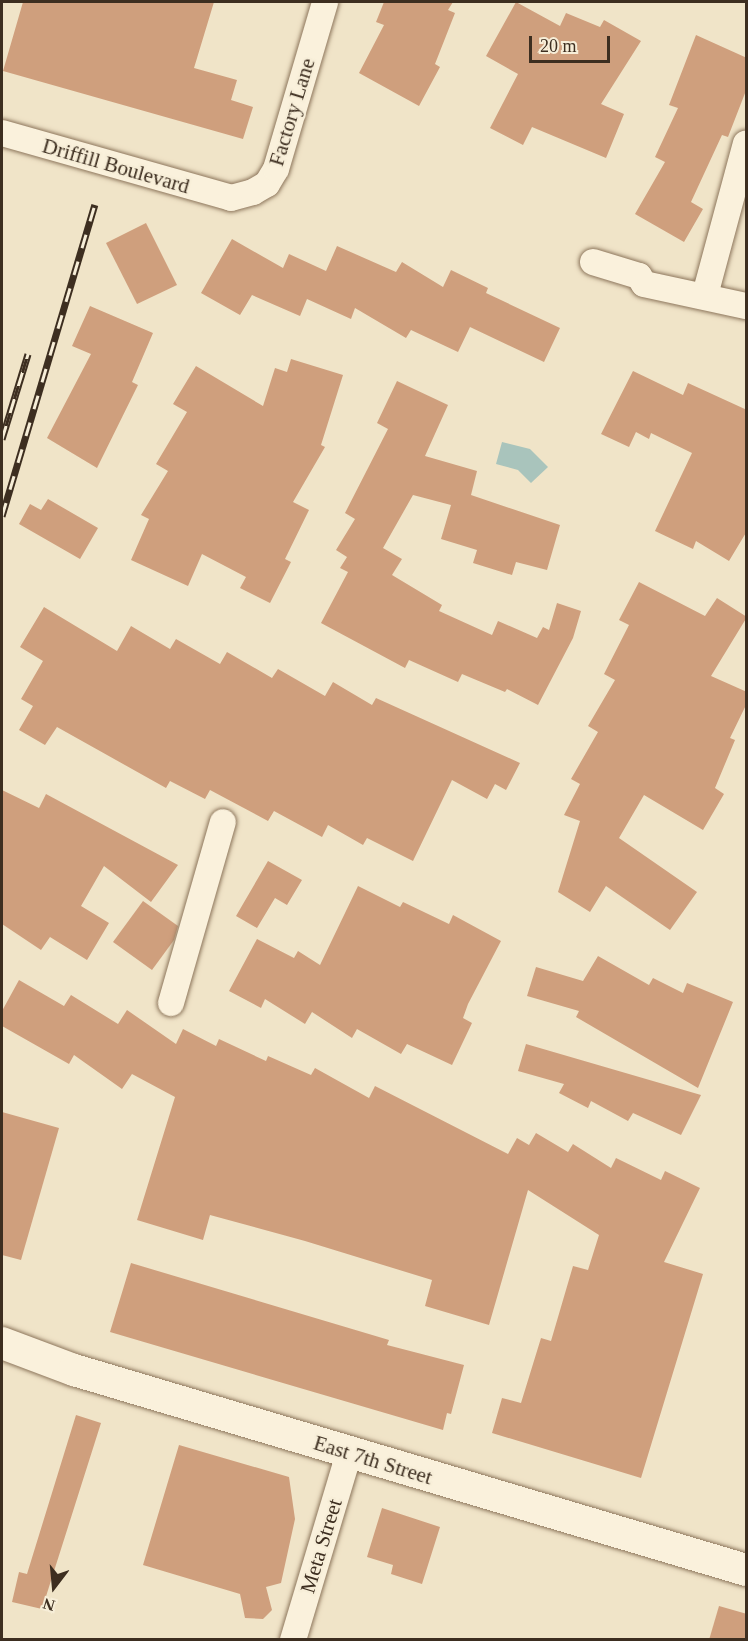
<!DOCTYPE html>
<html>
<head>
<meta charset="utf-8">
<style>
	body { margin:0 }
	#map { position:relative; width:748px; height:1641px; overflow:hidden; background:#f0e4c8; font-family:Georgia,serif }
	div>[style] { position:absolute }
	.water>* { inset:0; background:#a9c4bc }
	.building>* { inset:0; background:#cf9f7d }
	.roads { filter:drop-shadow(0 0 2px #8d765c) drop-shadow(0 0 2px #8d765c) }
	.minor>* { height:26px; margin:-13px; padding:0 13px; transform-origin:13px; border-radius:13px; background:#faf1dc }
	.tertiary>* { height:32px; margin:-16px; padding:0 16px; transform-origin:16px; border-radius:16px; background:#faf1dc }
	.rail>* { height:7px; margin-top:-3.5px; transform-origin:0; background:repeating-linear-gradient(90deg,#f7eed8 0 14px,#3d2e20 0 28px); box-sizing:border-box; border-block:2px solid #3d2e20 }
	span { translate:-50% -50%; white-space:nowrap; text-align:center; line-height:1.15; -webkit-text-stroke:4.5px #f7eed8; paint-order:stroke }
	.street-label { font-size:21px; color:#3d2e20 }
	.frame { position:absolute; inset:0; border:3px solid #3d2e20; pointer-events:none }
	.north { position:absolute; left:24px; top:1557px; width:60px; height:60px; -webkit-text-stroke:4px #f7eed8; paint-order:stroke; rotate:196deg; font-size:16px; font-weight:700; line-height:24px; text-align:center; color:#3d2e20 }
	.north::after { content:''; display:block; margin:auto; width:21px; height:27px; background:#3d2e20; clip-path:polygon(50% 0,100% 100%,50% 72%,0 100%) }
	.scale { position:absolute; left:529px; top:36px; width:81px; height:27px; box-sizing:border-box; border:3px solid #3d2e20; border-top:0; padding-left:8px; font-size:18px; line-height:21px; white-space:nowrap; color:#3d2e20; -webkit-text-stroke:4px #f7eed8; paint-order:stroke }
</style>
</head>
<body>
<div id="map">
	<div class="water">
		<i style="clip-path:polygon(502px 442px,530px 449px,548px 467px,531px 483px,518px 470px,496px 464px)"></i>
	</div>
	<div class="building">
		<i style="clip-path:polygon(23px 2px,214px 2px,194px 68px,237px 80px,231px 100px,253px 107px,243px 139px,3px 71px)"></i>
		<i style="clip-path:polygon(384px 2px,453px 2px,448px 10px,455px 13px,435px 64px,440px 67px,419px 106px,359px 73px,384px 25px,376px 22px)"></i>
		<i style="clip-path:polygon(516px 2px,560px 26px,566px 13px,600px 27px,604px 20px,641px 41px,601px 104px,624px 114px,606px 158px,532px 127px,523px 145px,490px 128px,518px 74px,486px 56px)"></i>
		<i style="clip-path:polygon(696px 35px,747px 58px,747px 88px,728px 137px,722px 135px,691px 202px,703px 209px,684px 242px,635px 214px,665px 162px,655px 157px,678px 108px,669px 105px)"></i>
		<i style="clip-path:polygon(146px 223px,177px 285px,137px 304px,106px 243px)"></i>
		<i style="clip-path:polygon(232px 239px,283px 268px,289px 254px,326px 271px,337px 246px,396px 272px,402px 262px,443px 287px,451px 270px,488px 288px,486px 293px,560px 328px,544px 362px,470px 327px,458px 352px,411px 330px,406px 338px,355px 308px,351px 319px,307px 299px,300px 316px,252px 295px,240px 315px,201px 293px)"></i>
		<i style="clip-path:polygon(90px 306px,153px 333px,132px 382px,138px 385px,97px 468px,47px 438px,91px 354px,72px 346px)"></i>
		<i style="clip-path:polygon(291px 359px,343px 375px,321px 445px,325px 447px,293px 502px,309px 510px,285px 559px,291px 562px,270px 603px,240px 588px,246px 577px,202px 554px,188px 586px,131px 560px,149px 519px,141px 515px,168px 471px,156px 464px,187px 412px,173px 404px,196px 366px,263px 406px,275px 368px,287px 372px)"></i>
		<i style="clip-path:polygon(633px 371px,683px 395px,688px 383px,747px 410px,747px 531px,729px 561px,696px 541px,693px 549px,655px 531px,692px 453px,651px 433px,649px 439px,636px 432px,629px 447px,601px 434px)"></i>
		<i style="clip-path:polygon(397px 381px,448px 405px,425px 456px,477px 471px,471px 495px,560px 525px,547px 570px,516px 562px,512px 575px,473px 563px,477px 550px,441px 539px,451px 505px,413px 495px,383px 548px,402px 559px,392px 575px,442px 605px,439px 611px,492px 635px,498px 621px,537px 638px,543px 627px,549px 630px,557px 603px,581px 611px,573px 638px,538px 705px,507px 689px,505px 692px,462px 674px,458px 682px,409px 660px,405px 668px,321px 623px,348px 572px,340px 568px,347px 557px,336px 550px,355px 519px,345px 513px,388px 429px,377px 423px)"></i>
		<i style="clip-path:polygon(48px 499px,98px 528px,80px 559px,19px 524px,30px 504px,41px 510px)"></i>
		<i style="clip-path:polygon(639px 582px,705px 616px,717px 598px,747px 617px,711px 676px,747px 692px,747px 703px,730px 738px,735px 740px,715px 788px,724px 794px,703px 830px,644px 795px,619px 838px,697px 892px,670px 930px,606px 886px,590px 912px,558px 892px,580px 821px,564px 815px,580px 784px,571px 779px,598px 732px,588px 726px,615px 680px,604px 674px,629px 625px,619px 620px)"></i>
		<i style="clip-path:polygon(44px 607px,117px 651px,131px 626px,170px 649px,176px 639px,220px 664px,227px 652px,272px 678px,278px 669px,325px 696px,333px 682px,372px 705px,376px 698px,520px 763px,506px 790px,495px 784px,487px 799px,452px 780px,413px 861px,367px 838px,363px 845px,328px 825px,322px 837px,274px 811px,268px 821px,210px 790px,205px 799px,170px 781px,166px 788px,57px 727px,45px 745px,19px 730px,33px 706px,21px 699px,43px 661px,20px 647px)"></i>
		<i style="clip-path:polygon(2px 790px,39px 808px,46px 794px,178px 865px,151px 902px,104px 866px,81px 906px,109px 923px,87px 960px,50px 937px,41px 950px,2px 924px)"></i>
		<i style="clip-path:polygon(268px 861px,302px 880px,287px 905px,275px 898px,257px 928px,236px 916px)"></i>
		<i style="clip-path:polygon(358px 886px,400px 907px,403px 902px,449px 924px,453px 915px,501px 941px,468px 1004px,463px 1018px,472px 1023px,452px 1065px,407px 1044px,401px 1054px,357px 1029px,352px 1038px,312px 1012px,305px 1024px,265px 999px,261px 1008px,229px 991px,257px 939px,294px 958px,298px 951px,320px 965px)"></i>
		<i style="clip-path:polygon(143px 901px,178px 926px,174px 940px,152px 970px,113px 942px)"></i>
		<i style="clip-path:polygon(598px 956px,649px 985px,653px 978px,683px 993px,687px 983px,733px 1002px,698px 1088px,576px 1017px,579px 1011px,527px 996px,536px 967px,583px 981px)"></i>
		<i style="clip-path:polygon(19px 980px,64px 1006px,71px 995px,118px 1024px,127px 1010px,176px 1044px,183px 1029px,216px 1046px,219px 1039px,266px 1061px,268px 1056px,311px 1075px,315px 1068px,369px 1098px,375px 1086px,508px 1154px,517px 1138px,529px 1145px,536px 1133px,568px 1152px,573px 1144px,611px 1168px,616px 1158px,661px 1180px,665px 1171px,700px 1188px,664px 1262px,703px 1274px,641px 1478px,492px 1433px,502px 1398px,521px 1403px,541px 1338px,551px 1341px,573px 1266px,588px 1270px,599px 1235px,528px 1190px,489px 1325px,425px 1306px,432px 1280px,305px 1241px,210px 1215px,203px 1240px,137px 1220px,175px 1097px,132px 1074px,122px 1089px,74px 1055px,69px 1064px,2px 1026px,2px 1011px)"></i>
		<i style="clip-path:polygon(526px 1044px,701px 1095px,681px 1135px,633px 1113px,628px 1121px,591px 1101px,588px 1108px,559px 1093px,564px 1084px,518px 1071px)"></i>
		<i style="clip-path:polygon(2px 1112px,59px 1128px,21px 1260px,2px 1255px)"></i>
		<i style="clip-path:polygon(131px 1263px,389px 1340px,387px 1345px,464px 1365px,451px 1414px,447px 1413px,443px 1430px,110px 1332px)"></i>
		<i style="clip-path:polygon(76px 1415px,101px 1423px,42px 1609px,12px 1602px,19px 1572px,27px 1574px)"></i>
		<i style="clip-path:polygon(179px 1445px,289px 1477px,295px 1519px,281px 1583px,266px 1587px,272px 1610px,263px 1619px,245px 1618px,240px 1594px,143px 1565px)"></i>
		<i style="clip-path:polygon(382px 1508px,440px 1527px,422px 1584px,391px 1574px,393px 1565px,367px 1557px)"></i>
		<i style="clip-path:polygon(719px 1606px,747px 1614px,747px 1640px,709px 1640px)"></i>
	</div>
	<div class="roads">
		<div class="minor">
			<i style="left:2px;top:133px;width:238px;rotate:15.8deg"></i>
			<i style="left:231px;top:198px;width:23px;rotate:-15deg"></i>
			<i style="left:253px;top:192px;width:16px;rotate:-30deg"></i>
			<i style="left:267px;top:184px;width:17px;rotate:-59deg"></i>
			<i style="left:276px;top:169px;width:174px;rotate:-73.6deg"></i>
			<i style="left:593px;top:262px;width:48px;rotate:16.9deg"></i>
			<i style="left:639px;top:276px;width:9px;rotate:58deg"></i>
			<i style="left:644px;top:284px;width:104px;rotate:12.2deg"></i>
			<i style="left:705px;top:295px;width:157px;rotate:-74.9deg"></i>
			<i style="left:171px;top:1003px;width:188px;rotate:-74deg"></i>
			<i style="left:293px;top:1640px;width:195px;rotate:-73.3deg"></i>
		</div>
		<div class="tertiary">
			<i style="left:2px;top:1343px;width:77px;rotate:20.6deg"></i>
			<i style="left:74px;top:1370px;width:701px;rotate:16.57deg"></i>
		</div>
	</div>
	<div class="rail">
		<i style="left:2px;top:439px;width:89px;rotate:-73deg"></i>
		<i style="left:2px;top:516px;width:325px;rotate:-73.4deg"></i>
	</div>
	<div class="street-label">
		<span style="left:292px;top:112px;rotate:-73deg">Factory Lane</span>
		<span style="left:116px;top:166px;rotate:16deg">Driffill Boulevard</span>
		<span style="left:373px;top:1460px;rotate:17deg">East 7th Street</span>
		<span style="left:321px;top:1546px;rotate:-73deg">Meta Street</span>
	</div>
	<div class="frame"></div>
	<div class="north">N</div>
	<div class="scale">20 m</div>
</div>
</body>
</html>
